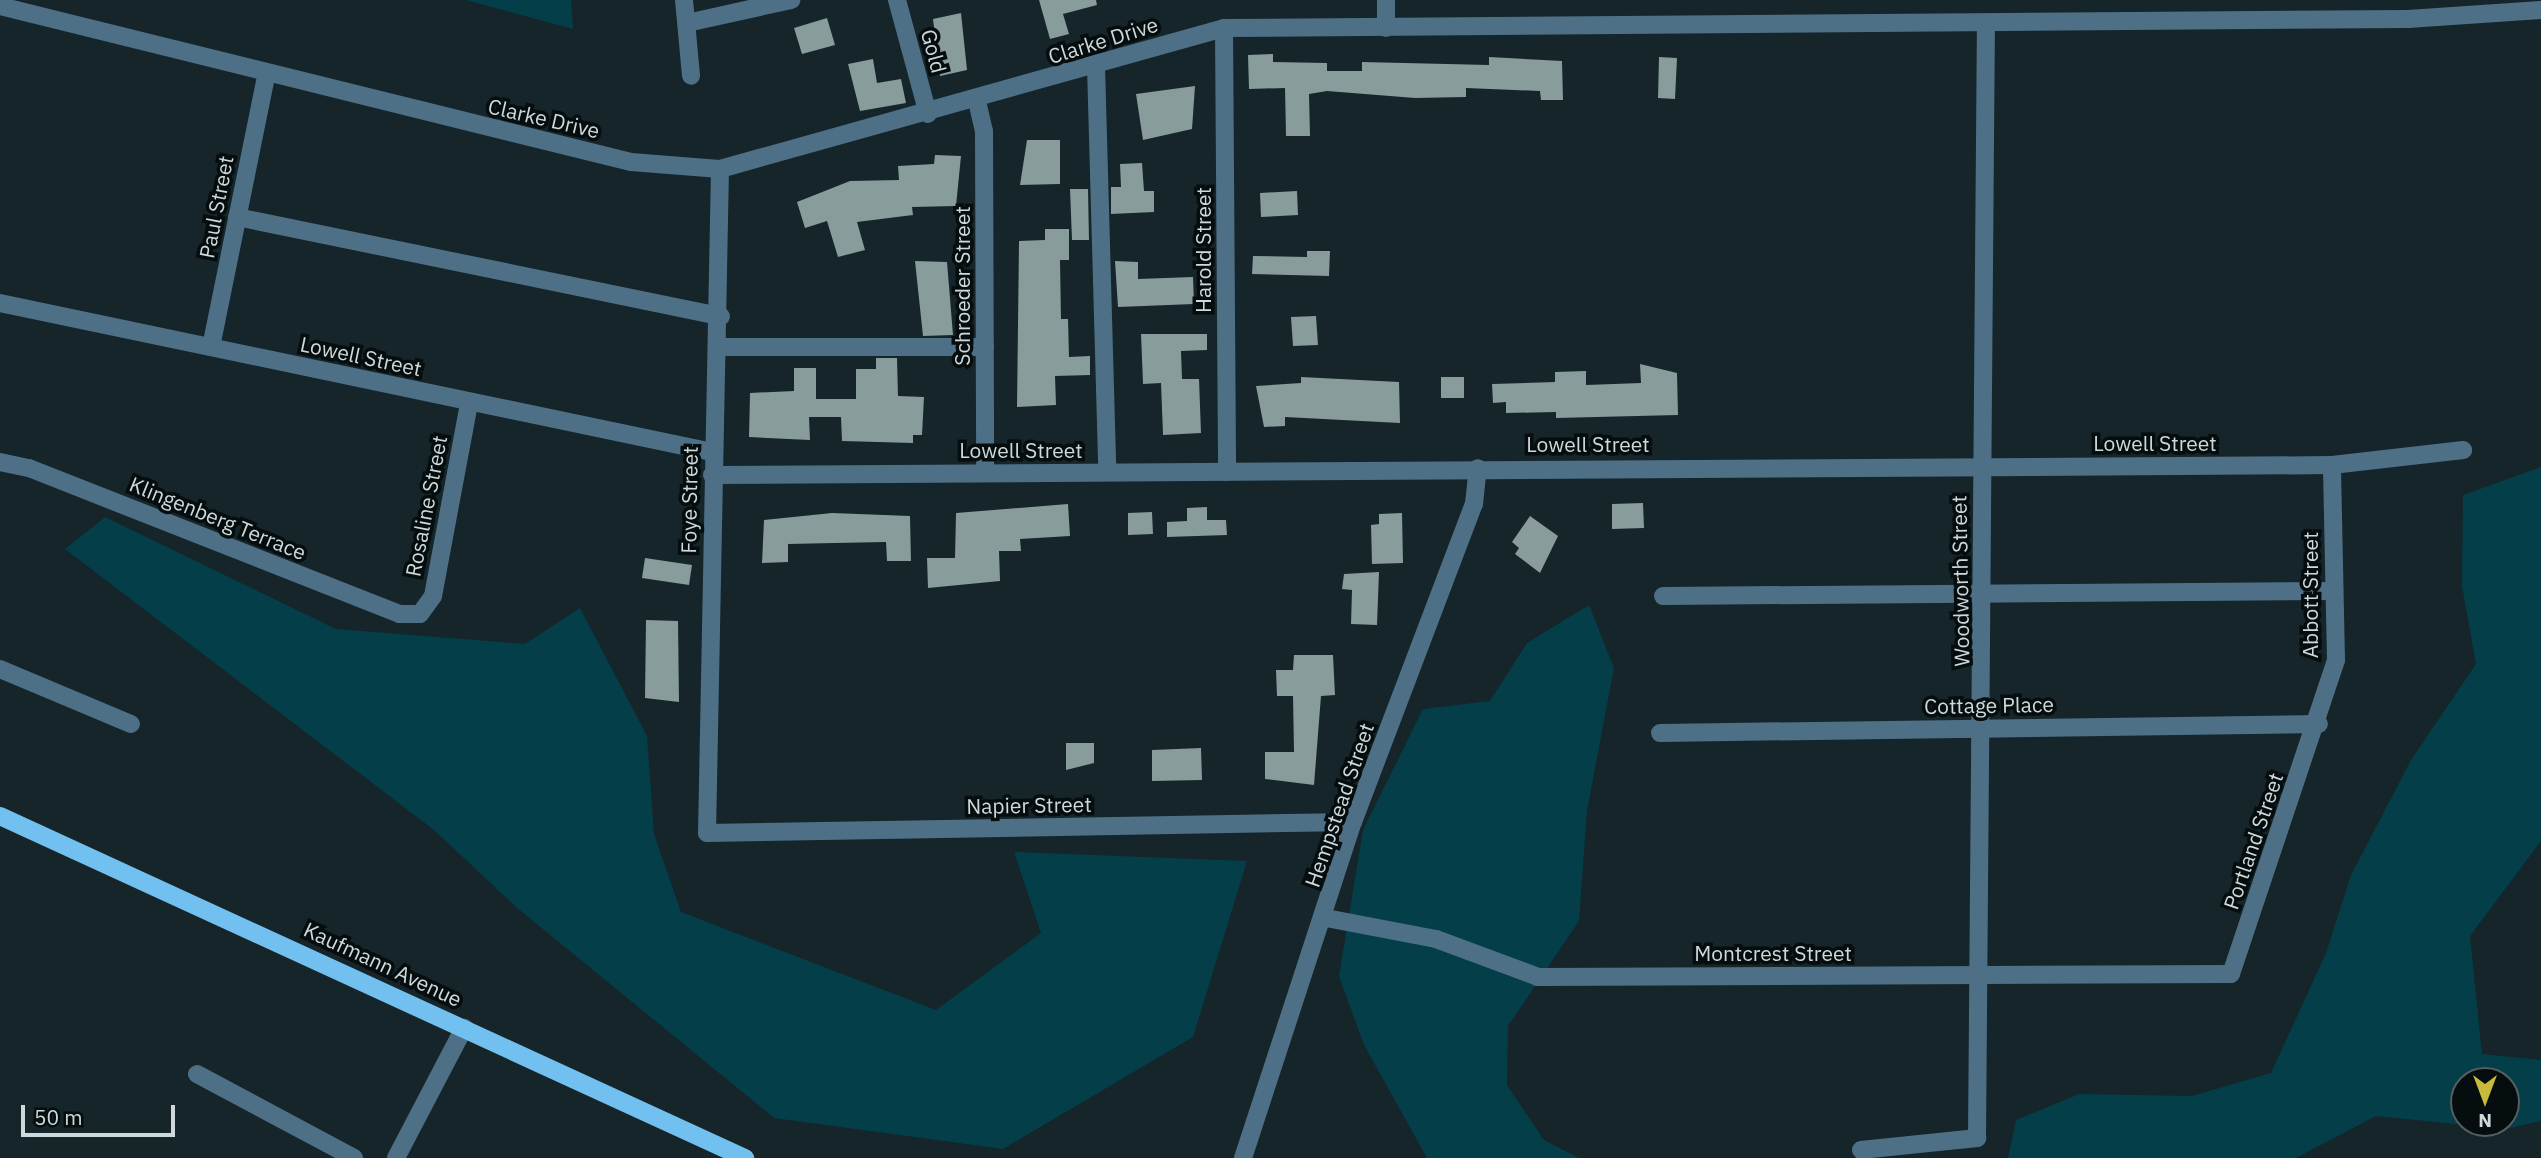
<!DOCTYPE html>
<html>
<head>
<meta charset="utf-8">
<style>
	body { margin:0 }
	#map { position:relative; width:2541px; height:1158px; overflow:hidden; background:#152529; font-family:"IBM Plex Sans",sans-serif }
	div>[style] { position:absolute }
	.green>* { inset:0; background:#033e49 }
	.building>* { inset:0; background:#889c9b }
	.minor>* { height:18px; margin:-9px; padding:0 9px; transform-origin:9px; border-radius:9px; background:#4d7087 }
	.major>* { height:18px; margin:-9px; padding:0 9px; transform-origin:9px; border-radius:9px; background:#72c0f0 }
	span { translate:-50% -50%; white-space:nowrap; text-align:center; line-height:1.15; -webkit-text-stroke:7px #060d0e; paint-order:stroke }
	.street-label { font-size:21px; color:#cfd9db }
	.north { position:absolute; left:2450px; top:1067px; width:70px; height:70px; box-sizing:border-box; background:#060d0e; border:2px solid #565f60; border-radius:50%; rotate:180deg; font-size:19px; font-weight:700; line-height:28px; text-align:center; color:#cfd9db }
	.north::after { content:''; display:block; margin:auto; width:24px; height:32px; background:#c8bb3b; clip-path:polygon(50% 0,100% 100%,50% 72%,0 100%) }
	.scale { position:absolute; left:21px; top:1105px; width:154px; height:32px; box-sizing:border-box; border:4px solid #cfd9db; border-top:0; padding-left:9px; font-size:21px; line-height:24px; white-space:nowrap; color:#cfd9db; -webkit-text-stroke:5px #060d0e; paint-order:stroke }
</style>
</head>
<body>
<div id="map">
	<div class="green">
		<i style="clip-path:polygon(466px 0,571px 0,573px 29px)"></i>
		<i style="clip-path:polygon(evenodd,2541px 467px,2541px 841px,2470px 936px,2482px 1054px,2541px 1060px,2541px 1121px,2505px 1129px,2376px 1116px,2296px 1158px,2008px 1158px,2016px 1120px,2079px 1094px,2192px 1096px,2271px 1073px,2326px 953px,2351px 875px,2411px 760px,2476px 664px,2462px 586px,2463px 495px,2541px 467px,2464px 1081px,2506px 1081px,2506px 1123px,2464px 1123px,2464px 1081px)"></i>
		<i style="clip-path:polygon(105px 517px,336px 629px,525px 644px,580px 608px,647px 736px,654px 834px,681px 912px,936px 1010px,1041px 933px,1014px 852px,1247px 861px,1193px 1037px,1003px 1149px,774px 1118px,516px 907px,434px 830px,65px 549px)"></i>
		<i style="clip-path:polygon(1589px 605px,1614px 668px,1587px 811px,1579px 921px,1508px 1026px,1507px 1085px,1544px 1140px,1579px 1158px,1427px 1158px,1364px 1045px,1339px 976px,1363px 830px,1423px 709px,1490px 701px,1527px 643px)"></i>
	</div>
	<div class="building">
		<i style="clip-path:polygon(1039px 0,1096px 0,1097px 5px,1063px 14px,1069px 34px,1050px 39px)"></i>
		<i style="clip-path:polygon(961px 13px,967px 70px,940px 76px,933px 19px)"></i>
		<i style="clip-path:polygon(827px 18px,835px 45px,802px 54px,794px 28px)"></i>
		<i style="clip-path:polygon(1273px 54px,1273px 62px,1327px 63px,1327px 71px,1362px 71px,1362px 62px,1489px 65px,1489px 57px,1562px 61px,1563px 100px,1541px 100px,1540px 91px,1466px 88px,1466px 97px,1415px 98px,1327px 91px,1309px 94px,1310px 136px,1286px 136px,1285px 88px,1249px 89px,1248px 55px)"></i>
		<i style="clip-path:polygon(1659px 57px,1677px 58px,1675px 99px,1658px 98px)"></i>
		<i style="clip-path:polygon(873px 59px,877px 83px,901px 79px,906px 103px,860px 111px,848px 64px)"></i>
		<i style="clip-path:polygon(1195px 86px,1192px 129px,1143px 140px,1136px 94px)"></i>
		<i style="clip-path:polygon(1027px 140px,1060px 140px,1060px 184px,1020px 185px)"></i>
		<i style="clip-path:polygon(935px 155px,961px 156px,956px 206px,912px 207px,913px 215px,857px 222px,865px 250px,838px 257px,827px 221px,805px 228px,797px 202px,850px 181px,899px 180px,898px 166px,934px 164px)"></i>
		<i style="clip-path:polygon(1142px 163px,1144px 191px,1154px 191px,1154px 212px,1111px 214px,1111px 187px,1121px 187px,1120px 164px)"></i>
		<i style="clip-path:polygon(1070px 189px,1088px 189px,1089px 240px,1072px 240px)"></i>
		<i style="clip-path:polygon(1297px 191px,1298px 215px,1261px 217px,1260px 193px)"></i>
		<i style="clip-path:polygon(1045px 229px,1069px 229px,1069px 260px,1060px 260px,1061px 319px,1068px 319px,1069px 357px,1090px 356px,1090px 375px,1055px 376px,1056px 405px,1017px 407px,1019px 241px,1045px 240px)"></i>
		<i style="clip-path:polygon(1307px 251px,1330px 251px,1329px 276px,1252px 274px,1253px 256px,1307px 257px)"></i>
		<i style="clip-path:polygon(915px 261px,947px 262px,953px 335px,923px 336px)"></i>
		<i style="clip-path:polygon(1115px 261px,1138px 262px,1138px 279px,1193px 277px,1194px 304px,1118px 307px)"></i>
		<i style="clip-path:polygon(1316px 316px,1318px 345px,1293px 346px,1291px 317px)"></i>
		<i style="clip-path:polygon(1141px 334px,1207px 334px,1207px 350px,1181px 351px,1182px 379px,1199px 379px,1201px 433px,1163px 435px,1161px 383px,1143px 384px)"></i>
		<i style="clip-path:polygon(876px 358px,897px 358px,898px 396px,924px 397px,922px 435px,913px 435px,913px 443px,842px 441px,841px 417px,809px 417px,810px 440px,749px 437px,750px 393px,794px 391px,794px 368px,816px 368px,816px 399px,856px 399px,856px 369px,876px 369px)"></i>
		<i style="clip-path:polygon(1640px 364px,1677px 373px,1678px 415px,1556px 418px,1556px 412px,1506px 413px,1506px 402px,1493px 403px,1492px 384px,1555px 382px,1555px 372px,1586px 371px,1586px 385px,1641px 383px)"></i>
		<i style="clip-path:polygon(1301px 377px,1399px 382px,1400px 423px,1285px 417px,1285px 426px,1264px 427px,1256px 386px,1301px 383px)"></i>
		<i style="clip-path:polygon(1441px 377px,1464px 377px,1464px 398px,1441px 398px)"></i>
		<i style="clip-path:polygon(1643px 503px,1644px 528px,1612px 529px,1612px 504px)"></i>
		<i style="clip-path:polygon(1068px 504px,1070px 536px,1020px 539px,1021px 551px,999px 551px,1000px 581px,928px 588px,927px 558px,955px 558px,956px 513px)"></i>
		<i style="clip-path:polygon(1207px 507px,1207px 520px,1226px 520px,1227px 535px,1167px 537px,1167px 522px,1187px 521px,1187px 508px)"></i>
		<i style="clip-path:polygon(1152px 512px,1153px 534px,1128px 535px,1128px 513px)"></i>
		<i style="clip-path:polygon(832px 513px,910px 516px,911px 561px,887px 561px,886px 542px,834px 543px,788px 544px,788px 562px,762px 563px,764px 520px)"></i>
		<i style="clip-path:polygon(1402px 513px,1403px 563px,1372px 564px,1371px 525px,1379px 524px,1379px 514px)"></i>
		<i style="clip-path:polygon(1530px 516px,1558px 536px,1540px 573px,1515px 554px,1519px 548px,1512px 542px)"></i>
		<i style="clip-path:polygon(645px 558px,692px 565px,689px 585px,642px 578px)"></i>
		<i style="clip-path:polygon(1379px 572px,1377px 625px,1351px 624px,1352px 590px,1342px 589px,1344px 574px)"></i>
		<i style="clip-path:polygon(646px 620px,678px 621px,679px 702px,645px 698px)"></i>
		<i style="clip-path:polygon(1294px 655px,1333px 655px,1335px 695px,1321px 696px,1314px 785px,1265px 779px,1265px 752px,1294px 752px,1293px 696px,1277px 696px,1276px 670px,1293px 670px)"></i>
		<i style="clip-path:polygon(1066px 743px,1094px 743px,1094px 763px,1066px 770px)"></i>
		<i style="clip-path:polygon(1201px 748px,1202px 780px,1152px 781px,1152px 750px)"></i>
	</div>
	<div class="minor">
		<i style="left:684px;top:0;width:76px;rotate:84.7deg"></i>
		<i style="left:897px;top:0;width:118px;rotate:74.8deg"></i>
		<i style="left:0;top:6px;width:650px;rotate:13.89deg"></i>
		<i style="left:631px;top:162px;width:89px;rotate:4.5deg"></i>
		<i style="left:720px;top:169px;width:523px;rotate:-15.63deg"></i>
		<i style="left:1224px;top:28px;width:1184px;rotate:-0.44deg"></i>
		<i style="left:2408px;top:19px;width:133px;rotate:-3.9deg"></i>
		<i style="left:687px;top:23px;width:107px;rotate:-12.5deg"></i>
		<i style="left:1224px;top:28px;width:444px;rotate:89.6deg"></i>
		<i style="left:1386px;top:28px;width:28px;rotate:-90deg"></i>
		<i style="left:1096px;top:66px;width:406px;rotate:88.4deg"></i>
		<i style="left:977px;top:101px;width:31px;rotate:77deg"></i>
		<i style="left:984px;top:131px;width:341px;rotate:89.8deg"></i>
		<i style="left:720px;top:169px;width:664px;rotate:91.12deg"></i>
		<i style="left:707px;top:833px;width:646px;rotate:-0.98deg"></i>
		<i style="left:237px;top:217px;width:494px;rotate:11.6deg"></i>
		<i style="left:0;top:303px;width:727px;rotate:11.82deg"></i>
		<i style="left:211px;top:347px;width:277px;rotate:-78.5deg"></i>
		<i style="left:719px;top:347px;width:266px"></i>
		<i style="left:0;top:462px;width:30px;rotate:12deg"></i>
		<i style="left:29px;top:468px;width:398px;rotate:21.5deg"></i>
		<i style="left:399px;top:614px;width:21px"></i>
		<i style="left:420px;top:614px;width:22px;rotate:-54deg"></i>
		<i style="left:433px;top:596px;width:196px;rotate:-79.4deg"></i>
		<i style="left:712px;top:475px;width:1620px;rotate:-0.35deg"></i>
		<i style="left:2332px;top:465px;width:132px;rotate:-6.5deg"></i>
		<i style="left:1663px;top:596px;width:671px;rotate:-0.43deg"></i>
		<i style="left:0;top:669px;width:142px;rotate:22.8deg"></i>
		<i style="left:1660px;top:733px;width:659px;rotate:-0.78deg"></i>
		<i style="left:1326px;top:918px;width:112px;rotate:10.8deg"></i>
		<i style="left:1436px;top:939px;width:109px;rotate:20.4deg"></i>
		<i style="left:1538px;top:977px;width:693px;rotate:-0.25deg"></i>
		<i style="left:2231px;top:974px;width:331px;rotate:-71.5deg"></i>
		<i style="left:2336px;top:660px;width:195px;rotate:-91.2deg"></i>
		<i style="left:197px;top:1074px;width:178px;rotate:28.1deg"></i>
		<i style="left:1861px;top:1150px;width:117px;rotate:-5.9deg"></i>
		<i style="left:1977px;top:1138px;width:1115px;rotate:-89.54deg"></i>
		<i style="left:396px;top:1158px;width:147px;rotate:-62.4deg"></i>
		<i style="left:1243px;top:1158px;width:354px;rotate:-71.9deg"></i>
		<i style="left:1353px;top:822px;width:340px;rotate:-69.2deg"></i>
		<i style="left:1474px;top:504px;width:36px;rotate:-84deg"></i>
	</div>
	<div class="major">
		<i style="left:0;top:816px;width:820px;rotate:24.66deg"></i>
	</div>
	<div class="street-label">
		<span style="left:1103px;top:40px;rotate:-17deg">Clarke Drive</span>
		<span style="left:934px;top:51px;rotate:75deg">Gold</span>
		<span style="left:544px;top:118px;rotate:13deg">Clarke Drive</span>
		<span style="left:216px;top:207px;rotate:-79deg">Paul Street</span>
		<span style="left:1203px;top:250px;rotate:-90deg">Harold Street</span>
		<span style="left:962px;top:286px;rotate:-90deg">Schroeder Street</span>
		<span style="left:361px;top:356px;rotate:12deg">Lowell Street</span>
		<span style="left:2155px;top:443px">Lowell Street</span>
		<span style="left:1588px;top:444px">Lowell Street</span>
		<span style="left:1021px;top:450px">Lowell Street</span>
		<span style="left:689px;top:500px;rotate:-89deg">Foye Street</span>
		<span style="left:426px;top:506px;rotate:-79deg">Rosaline Street</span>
		<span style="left:218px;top:518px;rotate:22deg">Klingenberg Terrace</span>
		<span style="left:1960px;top:581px;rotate:-91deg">Woodworth Street</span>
		<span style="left:2310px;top:595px;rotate:-90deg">Abbott Street</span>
		<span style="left:1989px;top:705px;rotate:-1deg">Cottage Place</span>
		<span style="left:1029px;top:805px;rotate:-1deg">Napier Street</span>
		<span style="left:1339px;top:805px;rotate:-71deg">Hempstead Street</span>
		<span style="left:2253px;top:841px;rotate:-71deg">Portland Street</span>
		<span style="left:1773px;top:953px">Montcrest Street</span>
		<span style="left:383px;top:964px;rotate:25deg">Kaufmann Avenue</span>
	</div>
	<div class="north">N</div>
	<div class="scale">50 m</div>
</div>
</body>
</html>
